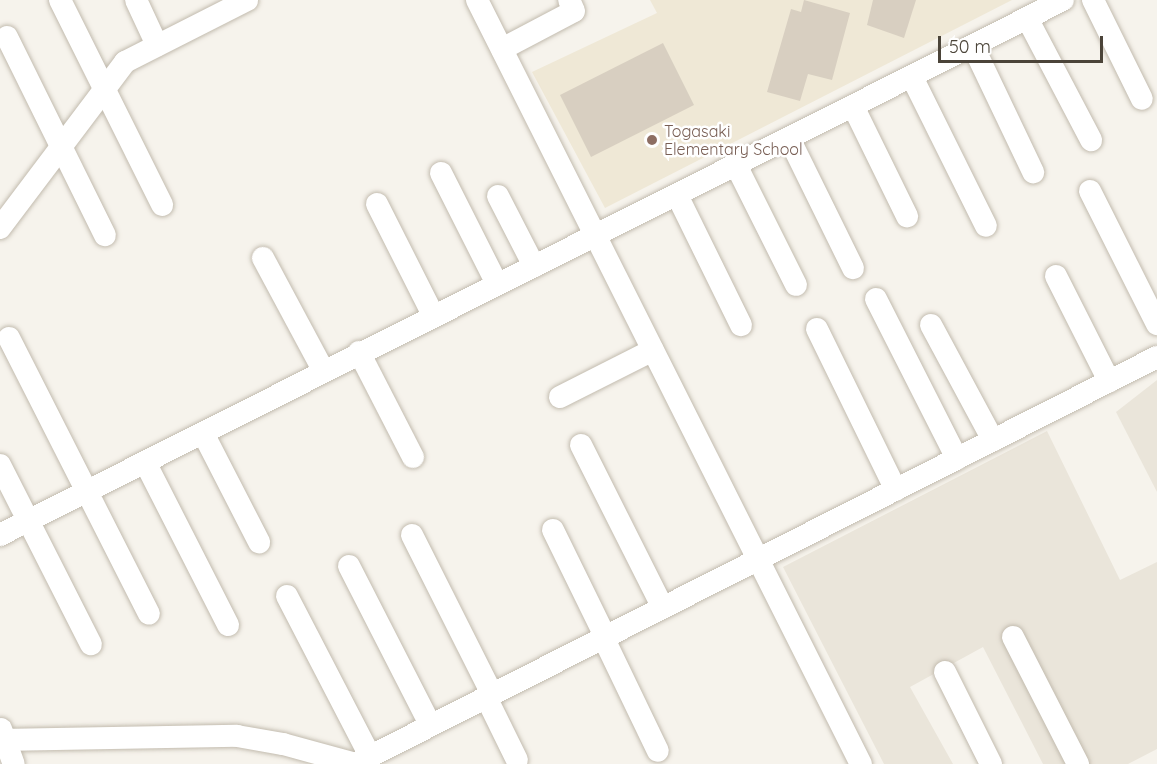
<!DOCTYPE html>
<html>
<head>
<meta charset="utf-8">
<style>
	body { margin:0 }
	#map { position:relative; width:1157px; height:764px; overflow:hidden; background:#f6f3ec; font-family:Quicksand,sans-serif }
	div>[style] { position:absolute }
	.residential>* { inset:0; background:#eae5da }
	.education>* { inset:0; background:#efe8d6 }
	.building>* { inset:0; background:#d8cfc1 }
	.roads { filter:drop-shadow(0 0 2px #c2bbae) drop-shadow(0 0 2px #c2bbae) }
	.minor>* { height:22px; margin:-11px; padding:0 11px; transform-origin:11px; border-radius:11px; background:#fff }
	.dots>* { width:16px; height:16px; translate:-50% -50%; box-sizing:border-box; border:3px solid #fff; border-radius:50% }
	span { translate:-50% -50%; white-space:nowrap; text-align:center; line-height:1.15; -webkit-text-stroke:5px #fff; paint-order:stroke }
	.education-label { font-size:16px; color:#785e54 }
	.left { translate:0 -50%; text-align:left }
	.scale { position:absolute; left:938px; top:36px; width:165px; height:27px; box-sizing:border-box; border:3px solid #4b4439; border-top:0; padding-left:8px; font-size:18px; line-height:21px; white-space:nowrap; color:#4b4439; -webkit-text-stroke:4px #fff; paint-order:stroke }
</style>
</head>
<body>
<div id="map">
	<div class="residential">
		<i style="clip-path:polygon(1157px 380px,1157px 492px,1116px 412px)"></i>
		<i style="clip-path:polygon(1047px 431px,1120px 580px,1157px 562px,1157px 749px,1128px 764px,1043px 764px,983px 647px,910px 687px,953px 764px,884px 764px,783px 567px)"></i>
	</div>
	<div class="education">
		<i style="clip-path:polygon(650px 0,1012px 0,605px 208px,532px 72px,657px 13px)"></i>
	</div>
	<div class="building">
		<i style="clip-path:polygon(804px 0,850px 13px,832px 80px,808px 74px,800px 101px,767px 92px,791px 9px,801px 12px)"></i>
		<i style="clip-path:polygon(873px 0,916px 0,904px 38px,867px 25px)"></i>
		<i style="clip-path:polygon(663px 43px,694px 105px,591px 157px,560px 95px)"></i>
	</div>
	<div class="roads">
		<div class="minor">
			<i style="left:60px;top:0;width:229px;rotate:63.5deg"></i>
			<i style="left:136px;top:0;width:50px;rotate:65deg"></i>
			<i style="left:477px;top:0;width:855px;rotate:63.32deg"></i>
			<i style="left:1093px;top:0;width:110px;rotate:63.7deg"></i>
			<i style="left:1027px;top:18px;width:138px;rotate:62.3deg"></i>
			<i style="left:7px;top:37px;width:221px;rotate:63.7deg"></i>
			<i style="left:973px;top:46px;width:140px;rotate:64.5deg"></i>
			<i style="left:502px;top:49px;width:81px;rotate:-27.8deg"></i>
			<i style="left:574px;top:11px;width:12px;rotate:-114deg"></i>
			<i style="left:912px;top:77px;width:166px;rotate:63.6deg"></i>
			<i style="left:853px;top:106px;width:123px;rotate:63.9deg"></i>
			<i style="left:789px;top:138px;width:145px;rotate:63.8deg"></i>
			<i style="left:736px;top:165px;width:134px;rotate:63.4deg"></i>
			<i style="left:441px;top:173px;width:124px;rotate:63.2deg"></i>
			<i style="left:1090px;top:191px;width:149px;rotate:63.3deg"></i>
			<i style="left:677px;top:195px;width:145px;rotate:63.8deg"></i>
			<i style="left:498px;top:196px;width:79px;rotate:62.8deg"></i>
			<i style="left:377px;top:204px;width:124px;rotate:63.2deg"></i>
			<i style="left:0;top:228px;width:208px;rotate:-53deg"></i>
			<i style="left:125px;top:62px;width:137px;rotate:-26.9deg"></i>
			<i style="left:263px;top:258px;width:127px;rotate:61.8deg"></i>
			<i style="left:1056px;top:276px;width:118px;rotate:63.2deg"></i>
			<i style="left:876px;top:299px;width:179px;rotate:63.1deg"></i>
			<i style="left:931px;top:325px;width:131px;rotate:61.7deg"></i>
			<i style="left:817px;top:329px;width:179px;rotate:63.9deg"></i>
			<i style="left:9px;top:338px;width:309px;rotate:63.1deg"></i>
			<i style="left:359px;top:352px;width:118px;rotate:62.8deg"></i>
			<i style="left:560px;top:397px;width:104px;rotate:-26.8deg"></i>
			<i style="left:203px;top:433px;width:123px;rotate:62.8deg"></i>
			<i style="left:581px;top:445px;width:182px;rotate:63.3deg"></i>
			<i style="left:145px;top:462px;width:183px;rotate:63deg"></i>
			<i style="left:0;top:465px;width:201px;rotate:63.1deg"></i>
			<i style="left:553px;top:530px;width:120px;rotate:63.9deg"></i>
			<i style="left:0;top:535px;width:1190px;rotate:-26.72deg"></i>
			<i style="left:412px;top:535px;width:178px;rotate:63.3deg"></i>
			<i style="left:349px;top:566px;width:178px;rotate:62.9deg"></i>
			<i style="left:287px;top:596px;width:180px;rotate:62.6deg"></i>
			<i style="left:1013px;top:637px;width:143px;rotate:62.9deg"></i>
			<i style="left:604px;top:639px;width:124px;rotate:64.3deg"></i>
			<i style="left:945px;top:672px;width:103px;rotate:63.4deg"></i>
			<i style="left:486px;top:697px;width:70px;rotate:63.8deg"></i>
			<i style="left:1px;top:729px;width:37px;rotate:70deg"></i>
			<i style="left:0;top:740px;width:237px;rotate:-1deg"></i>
			<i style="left:237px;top:736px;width:47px;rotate:9.9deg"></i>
			<i style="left:283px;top:744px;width:76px;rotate:15.3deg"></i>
			<i style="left:355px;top:764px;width:899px;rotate:-26.91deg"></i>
		</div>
	</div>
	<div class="dots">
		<i style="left:652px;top:140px;background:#8d6e63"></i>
	</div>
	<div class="education-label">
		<span class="left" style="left:664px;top:140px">Togasaki<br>Elementary School</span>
	</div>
	<div class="scale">50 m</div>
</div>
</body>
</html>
